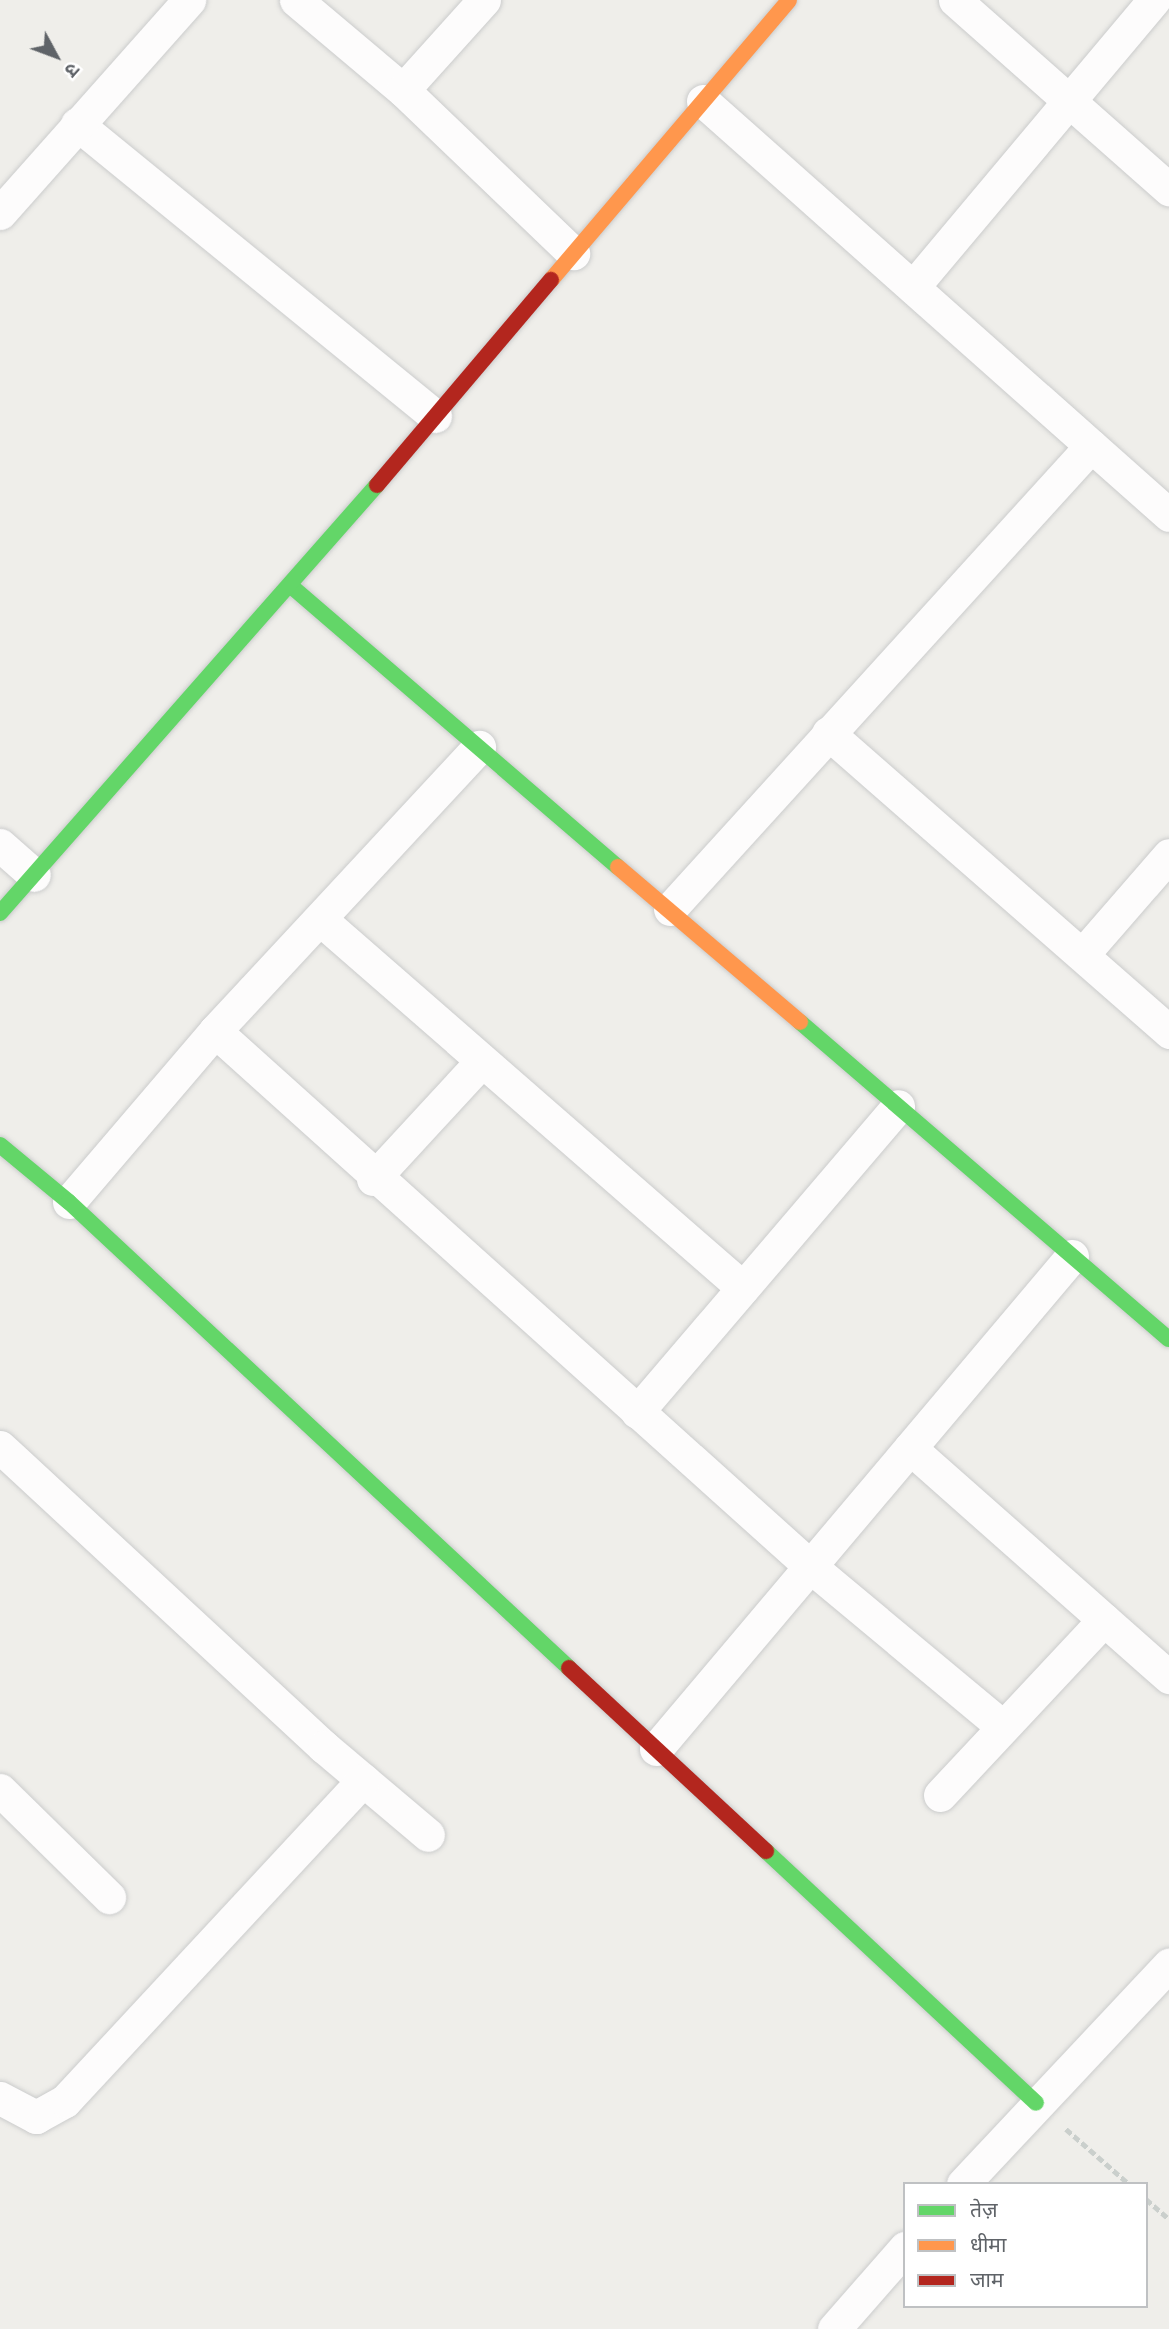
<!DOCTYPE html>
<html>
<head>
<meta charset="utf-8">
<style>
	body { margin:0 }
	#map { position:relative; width:1169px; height:2329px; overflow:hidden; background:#efeeea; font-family:"DM Sans","Noto Sans Devanagari",sans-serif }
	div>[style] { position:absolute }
	.path>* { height:4.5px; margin-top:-2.25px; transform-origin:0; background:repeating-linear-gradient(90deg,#cacfcc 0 7px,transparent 0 10.5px) }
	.roads { filter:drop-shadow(0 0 2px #cbcccc) drop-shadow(0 0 2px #cbcccc) }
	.street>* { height:33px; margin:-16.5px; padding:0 16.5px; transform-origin:16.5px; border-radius:16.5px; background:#fdfcfc }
	.fast>* { height:16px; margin:-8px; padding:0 8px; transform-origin:8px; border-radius:8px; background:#63d668 }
	.slow>* { height:16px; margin:-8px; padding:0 8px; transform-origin:8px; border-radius:8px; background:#ff974d }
	.jam>* { height:16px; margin:-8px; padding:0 8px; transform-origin:8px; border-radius:8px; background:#b3261e }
	span { translate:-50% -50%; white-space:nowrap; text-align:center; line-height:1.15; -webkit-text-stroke:5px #fff; paint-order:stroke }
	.legend { position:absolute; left:903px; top:2182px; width:245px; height:126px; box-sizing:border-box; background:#fff; border:2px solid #bfc1c3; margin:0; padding:9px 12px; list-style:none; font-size:21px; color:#5f6368 }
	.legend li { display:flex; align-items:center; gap:14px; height:35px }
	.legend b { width:35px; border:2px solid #bfc1c3 }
	.north { position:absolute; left:21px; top:21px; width:70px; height:70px; -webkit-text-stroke:5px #fff; paint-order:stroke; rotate:131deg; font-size:19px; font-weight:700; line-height:28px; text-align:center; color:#5f6368 }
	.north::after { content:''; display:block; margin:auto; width:24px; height:32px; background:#5f6368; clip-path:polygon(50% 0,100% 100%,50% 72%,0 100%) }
</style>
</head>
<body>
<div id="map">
	<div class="path">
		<i style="left:1066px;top:2129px;width:84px;rotate:41.1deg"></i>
		<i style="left:1146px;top:2199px;width:30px;rotate:41deg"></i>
	</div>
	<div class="roads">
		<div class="street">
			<i style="left:296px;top:0;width:140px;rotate:40.1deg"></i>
			<i style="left:403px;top:90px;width:236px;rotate:43.8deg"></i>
			<i style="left:955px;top:0;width:286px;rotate:41.5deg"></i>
			<i style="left:403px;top:90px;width:121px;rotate:-48deg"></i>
			<i style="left:703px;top:101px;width:623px;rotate:41.62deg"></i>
			<i style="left:77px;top:124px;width:462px;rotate:39.2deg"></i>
			<i style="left:0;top:213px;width:285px;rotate:-48.4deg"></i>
			<i style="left:913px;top:287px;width:375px;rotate:-50deg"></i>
			<i style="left:828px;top:733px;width:454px;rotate:41.2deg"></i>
			<i style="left:0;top:845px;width:45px;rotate:41.4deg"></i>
			<i style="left:670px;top:909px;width:626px;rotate:-47.72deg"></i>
			<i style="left:320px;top:919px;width:561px;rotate:41.1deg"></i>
			<i style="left:1083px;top:954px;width:131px;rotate:-49deg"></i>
			<i style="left:215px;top:1031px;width:802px;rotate:41.97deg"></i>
			<i style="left:811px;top:1567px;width:250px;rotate:39.8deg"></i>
			<i style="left:373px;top:1179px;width:158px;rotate:-47.3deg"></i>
			<i style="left:69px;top:1202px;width:225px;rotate:-49.5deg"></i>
			<i style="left:215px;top:1031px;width:388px;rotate:-47.1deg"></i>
			<i style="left:637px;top:1412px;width:402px;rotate:-49.5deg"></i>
			<i style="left:0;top:1447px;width:442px;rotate:42.8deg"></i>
			<i style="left:324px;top:1747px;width:136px;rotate:40.2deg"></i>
			<i style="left:910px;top:1448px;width:346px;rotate:41.5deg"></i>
			<i style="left:656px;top:1749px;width:645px;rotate:-49.84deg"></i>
			<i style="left:0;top:1790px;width:153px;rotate:44.5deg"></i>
			<i style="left:940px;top:1795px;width:240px;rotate:-46.9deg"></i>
			<i style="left:0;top:2098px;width:41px;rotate:27.8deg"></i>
			<i style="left:36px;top:2117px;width:33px;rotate:-29deg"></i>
			<i style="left:65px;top:2101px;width:438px;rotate:-47.1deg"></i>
			<i style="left:963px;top:2184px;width:301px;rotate:-46.8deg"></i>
			<i style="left:834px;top:2329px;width:108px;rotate:-48.8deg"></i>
		</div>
		<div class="fast">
			<i style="left:291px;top:586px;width:431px;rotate:40.7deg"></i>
			<i style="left:0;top:913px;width:570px;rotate:-48.63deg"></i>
			<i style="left:800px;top:1022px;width:486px;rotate:40.7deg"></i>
			<i style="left:0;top:1145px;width:89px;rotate:39.6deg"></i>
			<i style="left:69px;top:1202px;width:683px;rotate:42.98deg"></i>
			<i style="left:766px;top:1851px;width:369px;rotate:43deg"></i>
		</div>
		<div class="slow">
			<i style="left:551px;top:280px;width:367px;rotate:-49.6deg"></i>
			<i style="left:618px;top:867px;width:239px;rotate:40.4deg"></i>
		</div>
		<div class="jam">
			<i style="left:377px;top:485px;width:269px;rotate:-49.7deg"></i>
			<i style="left:569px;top:1668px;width:269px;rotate:42.9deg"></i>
		</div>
	</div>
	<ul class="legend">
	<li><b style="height:9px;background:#63d668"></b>तेज़</li>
	<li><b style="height:9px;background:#ff974d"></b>धीमा</li>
	<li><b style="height:9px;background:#b3261e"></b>जाम</li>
	</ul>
	<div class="north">उ</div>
</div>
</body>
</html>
